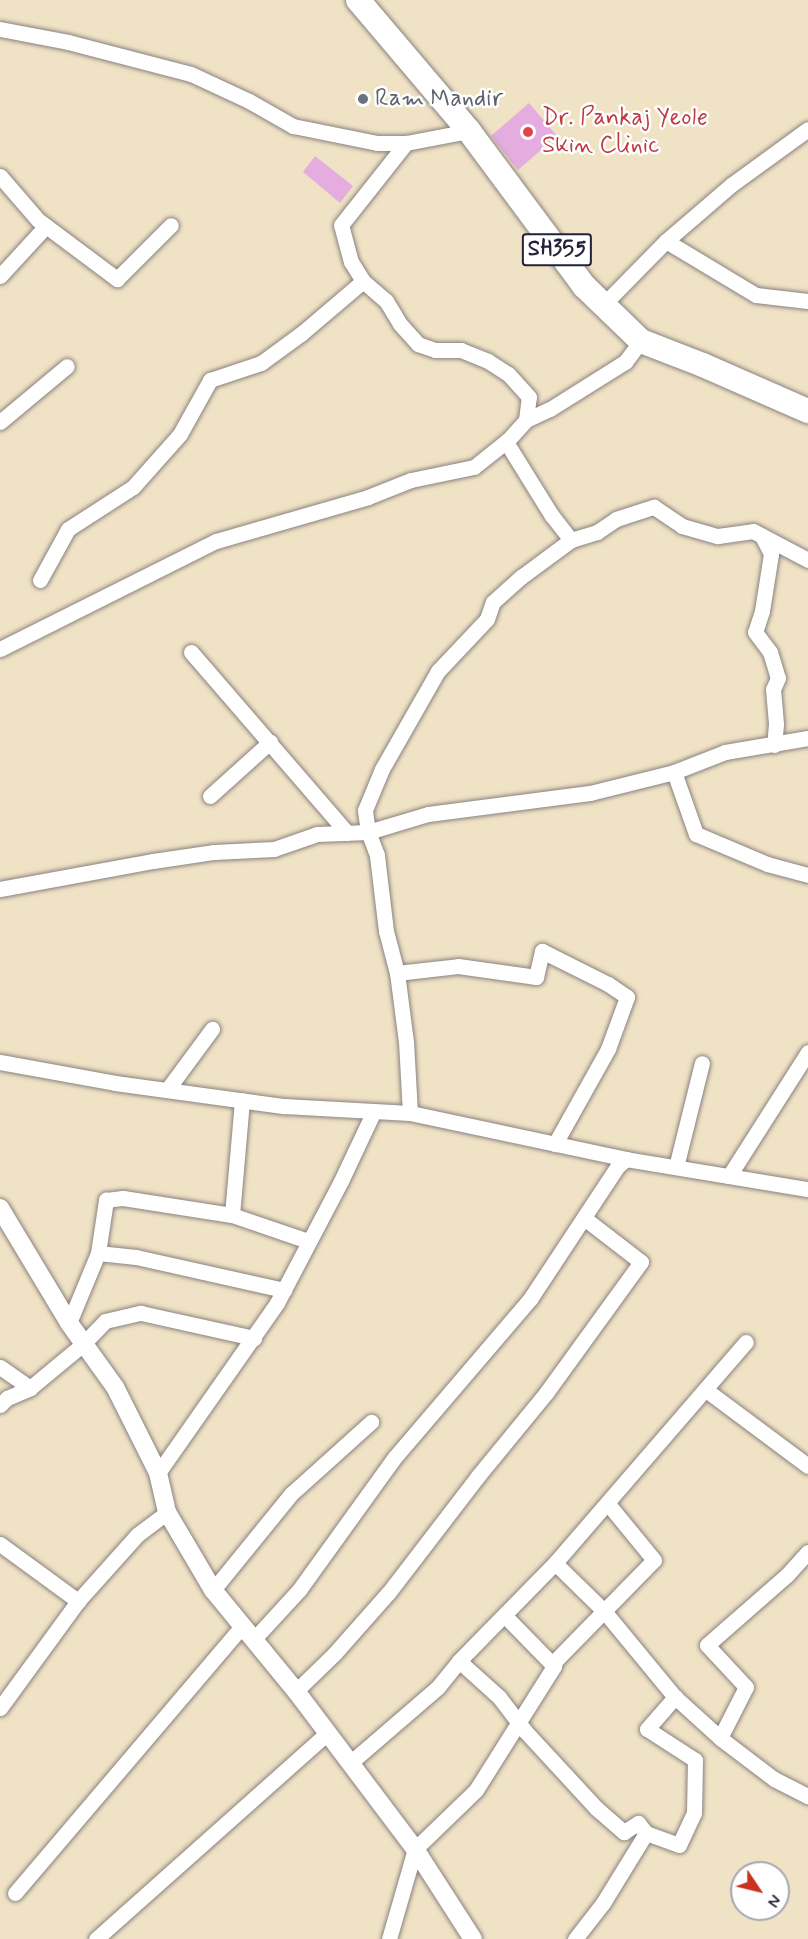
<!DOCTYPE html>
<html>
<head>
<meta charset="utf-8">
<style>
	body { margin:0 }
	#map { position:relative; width:808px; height:1939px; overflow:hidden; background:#f0e2c4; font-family:Mynerve,sans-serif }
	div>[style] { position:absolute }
	.building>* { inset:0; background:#e5acdf }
	.roads { filter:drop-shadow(0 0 2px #898280) drop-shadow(0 0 2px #898280) }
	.minor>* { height:15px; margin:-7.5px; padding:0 7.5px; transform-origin:7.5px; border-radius:7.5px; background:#fff }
	.tertiary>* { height:18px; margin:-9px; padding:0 9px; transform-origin:9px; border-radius:9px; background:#fff }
	.primary>* { height:24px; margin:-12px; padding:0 12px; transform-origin:12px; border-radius:12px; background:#fff }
	.dots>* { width:16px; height:16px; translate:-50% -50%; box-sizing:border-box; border:3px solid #fff; border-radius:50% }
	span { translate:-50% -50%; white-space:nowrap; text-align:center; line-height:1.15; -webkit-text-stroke:5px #fff; paint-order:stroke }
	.shield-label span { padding:2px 4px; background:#fff; border:2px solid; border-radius:4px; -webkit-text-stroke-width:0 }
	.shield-label { font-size:22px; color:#22223b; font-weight:700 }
	.worship-label { font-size:24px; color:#5b616d }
	.left { translate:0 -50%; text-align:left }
	.health-label { font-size:24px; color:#be3a42 }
	.north { position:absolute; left:730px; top:1861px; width:60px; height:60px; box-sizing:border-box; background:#fff; border:2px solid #a7a7b1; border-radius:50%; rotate:125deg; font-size:16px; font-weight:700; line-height:24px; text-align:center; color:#22223b }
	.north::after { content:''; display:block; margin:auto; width:21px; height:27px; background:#c8321e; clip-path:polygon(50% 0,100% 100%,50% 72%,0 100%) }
</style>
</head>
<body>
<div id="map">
	<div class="building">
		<i style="clip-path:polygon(529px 103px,557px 136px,518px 170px,491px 136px)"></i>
		<i style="clip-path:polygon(315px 156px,353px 186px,340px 203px,303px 172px)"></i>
	</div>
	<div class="roads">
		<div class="minor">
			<i style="left:0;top:29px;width:69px;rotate:10.8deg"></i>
			<i style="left:68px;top:42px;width:127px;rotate:14.6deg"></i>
			<i style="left:191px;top:74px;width:64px;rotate:25deg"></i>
			<i style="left:249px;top:101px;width:51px;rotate:29.6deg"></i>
			<i style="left:293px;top:126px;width:86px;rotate:11.4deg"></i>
			<i style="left:377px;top:143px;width:29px"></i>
			<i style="left:406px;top:143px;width:64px;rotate:-10.8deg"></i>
			<i style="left:0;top:176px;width:58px;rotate:49.2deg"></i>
			<i style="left:38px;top:220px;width:99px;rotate:36.8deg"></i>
			<i style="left:117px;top:279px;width:76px;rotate:-45deg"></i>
			<i style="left:666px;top:241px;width:105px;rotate:31deg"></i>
			<i style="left:756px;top:295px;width:52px;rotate:6.6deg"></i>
			<i style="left:0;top:276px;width:68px;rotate:-47.4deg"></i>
			<i style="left:603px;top:305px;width:90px;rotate:-45.5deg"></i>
			<i style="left:666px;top:241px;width:86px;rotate:-40.7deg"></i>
			<i style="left:731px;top:185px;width:95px;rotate:-36deg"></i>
			<i style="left:526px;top:420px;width:26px;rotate:-25deg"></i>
			<i style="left:550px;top:409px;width:89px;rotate:-32.1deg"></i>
			<i style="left:625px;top:362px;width:26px;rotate:-53deg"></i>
			<i style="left:0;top:422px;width:87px;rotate:-39.9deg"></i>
			<i style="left:762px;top:536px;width:20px;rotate:63deg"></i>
			<i style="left:771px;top:554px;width:58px;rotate:99deg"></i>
			<i style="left:762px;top:611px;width:22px;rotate:108deg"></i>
			<i style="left:755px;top:632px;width:25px;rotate:53deg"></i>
			<i style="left:770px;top:652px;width:27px;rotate:73deg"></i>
			<i style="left:778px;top:678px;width:12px;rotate:114deg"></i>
			<i style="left:773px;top:689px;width:35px;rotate:85deg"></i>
			<i style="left:776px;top:724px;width:21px;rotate:95deg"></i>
			<i style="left:571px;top:540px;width:27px;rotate:-17deg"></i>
			<i style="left:597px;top:532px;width:23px;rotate:-34deg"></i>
			<i style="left:616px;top:519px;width:40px;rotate:-18deg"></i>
			<i style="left:654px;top:507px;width:34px;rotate:34deg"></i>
			<i style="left:682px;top:526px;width:37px;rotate:16deg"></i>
			<i style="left:718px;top:536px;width:35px;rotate:-8deg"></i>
			<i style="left:753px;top:531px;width:62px;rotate:27.8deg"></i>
			<i style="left:40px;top:580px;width:58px;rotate:-61.2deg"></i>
			<i style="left:68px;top:529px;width:77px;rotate:-32.9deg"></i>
			<i style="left:133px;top:487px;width:71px;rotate:-48.4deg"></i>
			<i style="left:180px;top:434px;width:62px;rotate:-60.9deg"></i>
			<i style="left:210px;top:380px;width:54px;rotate:-18.4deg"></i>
			<i style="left:261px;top:363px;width:51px;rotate:-36.2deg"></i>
			<i style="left:302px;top:333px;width:80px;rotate:-40.4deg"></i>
			<i style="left:0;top:649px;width:241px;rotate:-26.6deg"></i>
			<i style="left:216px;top:541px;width:158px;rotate:-16.1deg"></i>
			<i style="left:368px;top:497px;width:46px;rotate:-21.6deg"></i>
			<i style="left:411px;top:480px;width:64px;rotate:-11.7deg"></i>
			<i style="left:474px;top:467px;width:43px;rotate:-38.5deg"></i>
			<i style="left:508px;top:440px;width:27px;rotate:-48deg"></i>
			<i style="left:526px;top:420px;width:23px;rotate:-83deg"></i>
			<i style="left:529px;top:397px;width:31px;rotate:-132deg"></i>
			<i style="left:508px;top:374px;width:24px;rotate:-147deg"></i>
			<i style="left:488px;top:361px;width:29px;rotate:-158deg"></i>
			<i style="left:461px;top:350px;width:26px;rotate:180deg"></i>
			<i style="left:435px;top:350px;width:18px;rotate:-161deg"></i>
			<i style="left:418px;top:344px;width:27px;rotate:-132deg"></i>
			<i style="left:400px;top:324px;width:27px;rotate:-121deg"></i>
			<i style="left:386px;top:301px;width:30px;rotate:-139deg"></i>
			<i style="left:363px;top:281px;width:22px;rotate:-122deg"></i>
			<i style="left:351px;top:262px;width:38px;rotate:-105deg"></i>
			<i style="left:341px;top:225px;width:105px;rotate:-51.6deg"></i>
			<i style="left:191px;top:652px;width:239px;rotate:49.2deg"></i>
			<i style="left:674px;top:772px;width:66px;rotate:70.5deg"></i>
			<i style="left:696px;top:834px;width:77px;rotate:22.9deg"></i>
			<i style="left:767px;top:864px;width:42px;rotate:15deg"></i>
			<i style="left:210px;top:796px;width:81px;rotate:-42deg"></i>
			<i style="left:0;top:889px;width:156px;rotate:-10.4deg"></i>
			<i style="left:153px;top:861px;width:62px;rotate:-8.4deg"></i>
			<i style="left:214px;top:852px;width:60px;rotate:-2.9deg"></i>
			<i style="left:274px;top:849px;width:46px;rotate:-19.2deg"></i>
			<i style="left:317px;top:834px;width:51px;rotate:-2.2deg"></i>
			<i style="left:368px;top:832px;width:22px;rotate:-98deg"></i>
			<i style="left:365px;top:810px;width:44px;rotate:-67.5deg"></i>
			<i style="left:382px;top:769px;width:113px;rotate:-60.3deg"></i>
			<i style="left:438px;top:671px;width:71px;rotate:-46.7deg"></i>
			<i style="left:487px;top:619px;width:18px;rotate:-71deg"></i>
			<i style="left:493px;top:602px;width:38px;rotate:-42deg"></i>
			<i style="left:521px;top:577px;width:62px;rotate:-36.5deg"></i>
			<i style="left:571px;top:540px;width:31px;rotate:-128deg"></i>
			<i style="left:552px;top:516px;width:84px;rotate:-121.8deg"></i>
			<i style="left:508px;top:445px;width:5px;rotate:-90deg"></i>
			<i style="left:397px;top:973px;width:61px;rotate:-6.5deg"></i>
			<i style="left:458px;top:966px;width:79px;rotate:8deg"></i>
			<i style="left:536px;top:977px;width:27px;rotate:-77deg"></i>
			<i style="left:542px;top:951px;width:74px;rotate:26.6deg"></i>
			<i style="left:608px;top:984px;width:23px;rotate:34deg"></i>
			<i style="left:627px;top:997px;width:55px;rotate:110.1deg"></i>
			<i style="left:608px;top:1049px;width:109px;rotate:119.2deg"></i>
			<i style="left:0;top:1062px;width:117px;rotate:10.3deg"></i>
			<i style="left:115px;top:1083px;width:171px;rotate:7.8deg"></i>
			<i style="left:284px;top:1106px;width:126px;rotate:3.2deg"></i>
			<i style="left:410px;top:1113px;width:221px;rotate:12deg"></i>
			<i style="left:626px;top:1159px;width:184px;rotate:9.4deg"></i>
			<i style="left:167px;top:1090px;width:76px;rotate:-53.6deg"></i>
			<i style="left:410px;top:1113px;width:71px;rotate:-93.2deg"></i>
			<i style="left:406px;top:1042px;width:70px;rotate:-97.4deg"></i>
			<i style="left:397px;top:973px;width:43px;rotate:-104.7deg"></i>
			<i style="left:386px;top:931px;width:77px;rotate:-96.8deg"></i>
			<i style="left:377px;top:855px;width:25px;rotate:-111deg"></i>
			<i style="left:368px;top:832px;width:63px;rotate:-16.7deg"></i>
			<i style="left:428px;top:814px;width:163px;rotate:-7.4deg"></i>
			<i style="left:590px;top:793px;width:87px;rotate:-14deg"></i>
			<i style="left:674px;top:772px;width:55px;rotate:-21.4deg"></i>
			<i style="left:725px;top:752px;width:84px;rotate:-9.6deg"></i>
			<i style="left:676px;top:1167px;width:107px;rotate:-76deg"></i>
			<i style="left:729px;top:1176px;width:147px;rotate:-57.5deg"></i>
			<i style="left:232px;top:1215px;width:115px;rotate:-85deg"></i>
			<i style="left:98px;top:1253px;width:38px;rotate:6deg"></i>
			<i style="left:136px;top:1257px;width:152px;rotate:12.6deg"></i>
			<i style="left:69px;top:1323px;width:76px;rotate:-67.5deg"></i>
			<i style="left:98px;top:1253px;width:54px;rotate:-81.4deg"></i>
			<i style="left:106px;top:1200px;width:17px;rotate:-7deg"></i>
			<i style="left:123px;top:1198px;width:110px;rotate:8.9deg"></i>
			<i style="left:232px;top:1215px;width:80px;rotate:18.9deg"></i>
			<i style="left:0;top:1367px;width:37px;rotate:35deg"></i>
			<i style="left:30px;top:1388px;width:69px;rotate:-39.7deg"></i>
			<i style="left:83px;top:1344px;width:32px;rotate:-46deg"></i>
			<i style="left:105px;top:1321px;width:37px;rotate:-13deg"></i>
			<i style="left:141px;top:1313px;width:116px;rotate:12.5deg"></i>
			<i style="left:706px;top:1390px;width:127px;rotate:36.7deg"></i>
			<i style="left:0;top:1405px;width:10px;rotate:-45deg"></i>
			<i style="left:7px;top:1398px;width:25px;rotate:-23deg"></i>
			<i style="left:158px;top:1473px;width:208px;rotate:-55deg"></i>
			<i style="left:277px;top:1303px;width:138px;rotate:-62.3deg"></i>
			<i style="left:341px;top:1181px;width:77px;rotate:-64.8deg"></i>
			<i style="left:0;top:1544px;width:97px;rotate:36.2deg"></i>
			<i style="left:78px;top:1601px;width:89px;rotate:-48.2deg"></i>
			<i style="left:137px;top:1535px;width:38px;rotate:-37deg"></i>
			<i style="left:555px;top:1563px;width:69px;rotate:44.4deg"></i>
			<i style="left:604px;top:1611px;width:112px;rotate:50.5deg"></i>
			<i style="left:213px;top:1590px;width:124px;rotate:-50.9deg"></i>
			<i style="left:291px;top:1494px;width:108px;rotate:-42deg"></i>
			<i style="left:254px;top:1639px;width:67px;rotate:-47.4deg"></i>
			<i style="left:299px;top:1590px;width:164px;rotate:-54.2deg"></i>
			<i style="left:395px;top:1457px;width:208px;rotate:-49.5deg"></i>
			<i style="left:530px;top:1299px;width:158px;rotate:-56.6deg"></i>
			<i style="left:617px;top:1167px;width:12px;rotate:-42deg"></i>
			<i style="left:459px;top:1661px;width:54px;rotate:42deg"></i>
			<i style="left:499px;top:1697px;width:43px;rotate:52.6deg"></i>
			<i style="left:525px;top:1731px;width:105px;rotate:47.3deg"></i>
			<i style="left:596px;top:1808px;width:37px;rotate:41deg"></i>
			<i style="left:624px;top:1832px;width:17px;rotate:-33deg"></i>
			<i style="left:638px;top:1823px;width:13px;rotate:51deg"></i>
			<i style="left:554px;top:1666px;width:5px;rotate:-79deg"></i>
			<i style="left:555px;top:1661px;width:141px;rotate:-45.6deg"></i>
			<i style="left:654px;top:1560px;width:72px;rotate:-129.4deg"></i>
			<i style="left:296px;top:1691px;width:54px;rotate:-44.3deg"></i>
			<i style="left:335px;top:1653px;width:81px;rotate:-48.5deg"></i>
			<i style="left:389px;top:1592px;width:146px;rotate:-52.5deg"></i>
			<i style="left:478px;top:1476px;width:107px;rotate:-50.7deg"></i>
			<i style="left:546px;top:1393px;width:162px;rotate:-54.1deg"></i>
			<i style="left:641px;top:1262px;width:72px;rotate:-142.3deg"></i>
			<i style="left:0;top:1708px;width:132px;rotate:-53.9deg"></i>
			<i style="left:720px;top:1738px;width:68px;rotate:37.2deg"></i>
			<i style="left:774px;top:1779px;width:38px;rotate:27deg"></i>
			<i style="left:350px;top:1763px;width:116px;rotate:-40.8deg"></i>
			<i style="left:438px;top:1687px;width:33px;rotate:-51deg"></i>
			<i style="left:459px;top:1661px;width:137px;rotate:-45.6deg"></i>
			<i style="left:555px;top:1563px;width:292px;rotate:-49.2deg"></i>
			<i style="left:15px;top:1893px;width:350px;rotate:-49.6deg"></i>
			<i style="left:96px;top:1939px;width:310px;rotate:-41.7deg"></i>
			<i style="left:389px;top:1939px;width:94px;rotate:-73.9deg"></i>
			<i style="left:415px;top:1849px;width:85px;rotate:-44deg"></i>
			<i style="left:476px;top:1790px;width:146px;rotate:-57.8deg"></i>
			<i style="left:554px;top:1666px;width:70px;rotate:-134.4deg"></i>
			<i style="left:575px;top:1939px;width:46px;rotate:-52.1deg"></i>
			<i style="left:603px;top:1903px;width:82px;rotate:-58.4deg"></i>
			<i style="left:646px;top:1833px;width:35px;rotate:20deg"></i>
			<i style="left:679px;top:1845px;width:35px;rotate:-65deg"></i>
			<i style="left:694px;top:1813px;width:53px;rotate:-88.9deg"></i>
			<i style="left:695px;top:1760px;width:57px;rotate:-147.1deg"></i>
			<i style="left:647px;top:1729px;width:43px;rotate:-48.8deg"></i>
			<i style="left:675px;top:1697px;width:61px;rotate:42.3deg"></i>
			<i style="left:720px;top:1738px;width:57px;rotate:-63deg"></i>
			<i style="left:746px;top:1687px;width:57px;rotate:-132.9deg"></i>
			<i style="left:707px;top:1645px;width:106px;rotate:-41.2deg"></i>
			<i style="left:787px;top:1575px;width:31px;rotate:-48deg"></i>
		</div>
		<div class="tertiary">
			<i style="left:0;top:1208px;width:134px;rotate:59deg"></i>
			<i style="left:69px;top:1323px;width:79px;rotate:54.3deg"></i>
			<i style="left:115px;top:1387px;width:96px;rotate:63.4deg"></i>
			<i style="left:158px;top:1473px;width:40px;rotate:77deg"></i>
			<i style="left:167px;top:1512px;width:91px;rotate:59.5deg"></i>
			<i style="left:213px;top:1590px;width:131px;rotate:50.6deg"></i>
			<i style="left:296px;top:1691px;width:198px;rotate:53deg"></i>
			<i style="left:415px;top:1849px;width:107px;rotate:57.2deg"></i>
		</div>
		<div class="primary">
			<i style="left:358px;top:0;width:172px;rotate:49.7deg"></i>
			<i style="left:469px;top:131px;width:193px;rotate:53.4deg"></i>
			<i style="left:584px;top:286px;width:79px;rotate:44deg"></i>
			<i style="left:641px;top:341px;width:66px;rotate:21.2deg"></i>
			<i style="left:703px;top:365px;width:115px;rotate:23.7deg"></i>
		</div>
	</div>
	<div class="dots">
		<i style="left:363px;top:99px;background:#6b7280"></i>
		<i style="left:528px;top:132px;background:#e0444e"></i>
	</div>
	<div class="shield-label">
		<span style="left:557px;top:250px">SH355</span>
	</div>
	<div class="worship-label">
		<span class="left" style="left:375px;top:99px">Ram Mandir</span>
	</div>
	<div class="health-label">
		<span class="left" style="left:542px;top:132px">Dr. Pankaj Yeole<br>Skin Clinic</span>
	</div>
	<div class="north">N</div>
</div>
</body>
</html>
